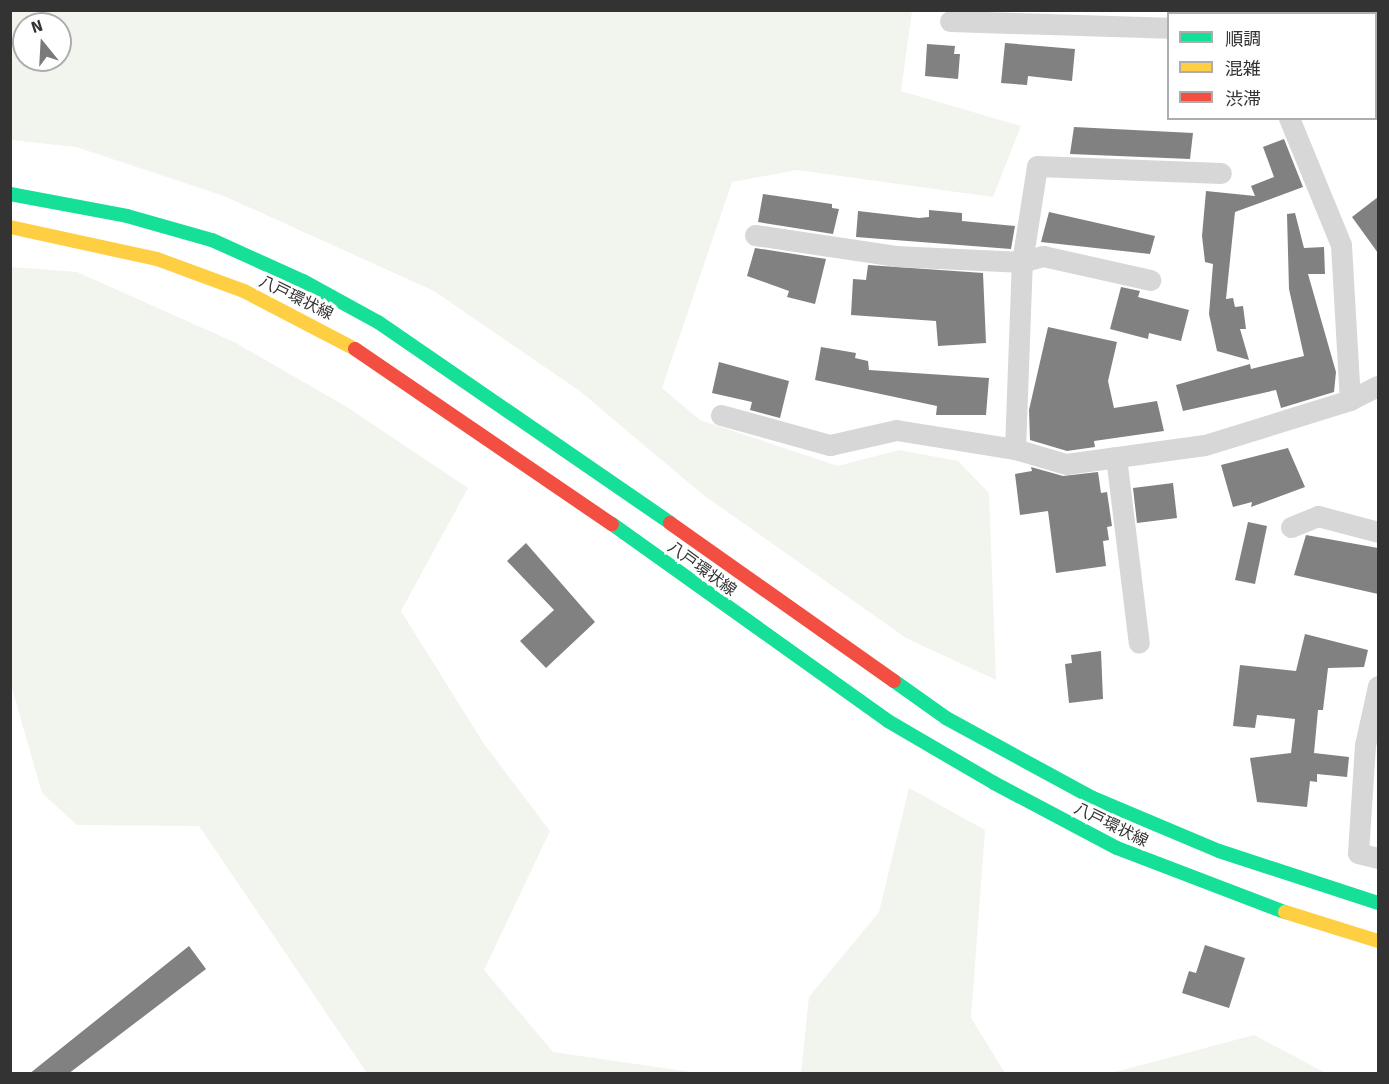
<!DOCTYPE html>
<html>
<head>
<meta charset="utf-8">
<style>
	body { margin:0 }
	#map { position:relative; width:1389px; height:1084px; overflow:hidden; background:#fff; font-family:Signika,"Noto Sans JP",sans-serif }
	div>[style] { position:absolute }
	.green>* { inset:0; background:#f1f5ed }
	.building>* { inset:0; background:#818181 }
	.street>* { height:21px; margin:-10.5px; padding:0 10.5px; transform-origin:10.5px; border-radius:10.5px; background:#d7d7d7 }
	.fast>* { height:14px; margin:-7px; padding:0 7px; transform-origin:7px; border-radius:7px; background:#16e098 }
	.slow>* { height:14px; margin:-7px; padding:0 7px; transform-origin:7px; border-radius:7px; background:#ffcf43 }
	.jam>* { height:14px; margin:-7px; padding:0 7px; transform-origin:7px; border-radius:7px; background:#f24e42 }
	span { translate:-50% -50%; white-space:nowrap; text-align:center; line-height:1.15; -webkit-text-stroke:6px #fff; paint-order:stroke }
	.street-label { font-size:16px; color:#333 }
	.frame { position:absolute; inset:0; border:12px solid #333; pointer-events:none }
	.legend { position:absolute; left:1167px; top:12px; width:210px; height:108px; box-sizing:border-box; background:#fff; border:2px solid #adadad; margin:0; padding:8px 10px; list-style:none; font-size:18px; color:#333 }
	.legend li { display:flex; align-items:center; gap:12px; height:30px }
	.legend b { width:30px; border:2px solid #adadad }
	.north { position:absolute; left:12px; top:12px; width:60px; height:60px; box-sizing:border-box; background:#fff; border:2px solid #adadad; border-radius:50%; rotate:342deg; font-size:16px; font-weight:700; line-height:24px; text-align:center; color:#333 }
	.north::after { content:''; display:block; margin:auto; width:21px; height:27px; background:#7a7a7a; clip-path:polygon(50% 0,100% 100%,50% 72%,0 100%) }
</style>
</head>
<body>
<div id="map">
	<div class="green">
		<i style="clip-path:polygon(evenodd,11px 10px,912px 11px,901px 91px,1021px 126px,993px 197px,797px 170px,732px 182px,662px 388px,700px 420px,838px 466px,899px 450px,958px 461px,989px 493px,996px 680px,906px 638px,702px 494px,581px 392px,434px 291px,224px 196px,76px 147px,11px 140px,11px 10px,24px 24px,60px 24px,60px 60px,24px 60px,24px 24px)"></i>
		<i style="clip-path:polygon(10px 267px,77px 272px,234px 342px,347px 407px,468px 488px,401px 611px,484px 744px,550px 831px,484px 970px,553px 1052px,698px 1073px,367px 1073px,199px 826px,77px 825px,42px 793px,11px 685px)"></i>
		<i style="clip-path:polygon(909px 788px,985px 830px,971px 1018px,1005px 1073px,801px 1073px,809px 997px,879px 912px)"></i>
		<i style="clip-path:polygon(1254px 1035px,1326px 1073px,1106px 1073px,1119px 1071px)"></i>
	</div>
	<div class="building">
		<i style="clip-path:polygon(1005px 43px,1075px 49px,1072px 81px,1028px 76px,1027px 85px,1001px 83px)"></i>
		<i style="clip-path:polygon(927px 44px,955px 46px,954px 54px,960px 54px,958px 79px,925px 76px)"></i>
		<i style="clip-path:polygon(1074px 127px,1193px 133px,1190px 159px,1070px 154px)"></i>
		<i style="clip-path:polygon(1284px 139px,1303px 187px,1235px 212px,1226px 299px,1233px 298px,1235px 307px,1243px 306px,1246px 329px,1240px 329px,1249px 360px,1217px 351px,1209px 314px,1213px 264px,1205px 262px,1202px 236px,1206px 191px,1255px 196px,1251px 186px,1274px 177px,1263px 147px)"></i>
		<i style="clip-path:polygon(763px 194px,832px 204px,832px 208px,839px 209px,833px 234px,758px 222px)"></i>
		<i style="clip-path:polygon(1378px 197px,1378px 253px,1352px 217px)"></i>
		<i style="clip-path:polygon(929px 210px,962px 213px,962px 221px,1015px 226px,1011px 249px,856px 237px,858px 211px,919px 218px,929px 217px)"></i>
		<i style="clip-path:polygon(1049px 212px,1155px 236px,1150px 254px,1041px 242px)"></i>
		<i style="clip-path:polygon(1295px 213px,1304px 248px,1324px 247px,1325px 274px,1308px 274px,1336px 372px,1334px 392px,1281px 408px,1276px 390px,1183px 411px,1176px 385px,1250px 364px,1251px 369px,1304px 356px,1289px 289px,1287px 214px)"></i>
		<i style="clip-path:polygon(755px 248px,826px 259px,815px 304px,787px 297px,789px 291px,747px 276px)"></i>
		<i style="clip-path:polygon(868px 265px,983px 273px,986px 343px,938px 346px,936px 321px,851px 315px,853px 279px,866px 280px)"></i>
		<i style="clip-path:polygon(1121px 287px,1140px 291px,1138px 297px,1189px 310px,1181px 341px,1149px 333px,1148px 339px,1110px 329px)"></i>
		<i style="clip-path:polygon(1048px 327px,1117px 342px,1108px 381px,1114px 408px,1157px 401px,1164px 431px,1094px 441px,1095px 447px,1067px 451px,1030px 440px,1029px 410px)"></i>
		<i style="clip-path:polygon(821px 347px,856px 353px,855px 358px,868px 361px,869px 370px,989px 378px,986px 415px,936px 415px,937px 406px,815px 380px)"></i>
		<i style="clip-path:polygon(719px 362px,789px 381px,780px 418px,750px 410px,752px 402px,712px 393px)"></i>
		<i style="clip-path:polygon(1288px 448px,1305px 487px,1251px 507px,1252px 502px,1233px 507px,1221px 465px)"></i>
		<i style="clip-path:polygon(1031px 467px,1063px 476px,1098px 472px,1101px 493px,1107px 492px,1112px 526px,1107px 527px,1109px 540px,1103px 541px,1106px 566px,1056px 573px,1048px 511px,1020px 515px,1015px 474px,1032px 471px)"></i>
		<i style="clip-path:polygon(1173px 483px,1177px 518px,1137px 523px,1133px 488px)"></i>
		<i style="clip-path:polygon(1248px 522px,1267px 526px,1255px 584px,1235px 580px)"></i>
		<i style="clip-path:polygon(1306px 535px,1378px 548px,1378px 594px,1294px 575px)"></i>
		<i style="clip-path:polygon(526px 543px,595px 622px,546px 668px,520px 641px,554px 610px,507px 561px)"></i>
		<i style="clip-path:polygon(1305px 634px,1368px 650px,1364px 667px,1328px 668px,1323px 710px,1318px 710px,1314px 753px,1349px 757px,1347px 777px,1317px 774px,1317px 782px,1310px 781px,1307px 807px,1257px 802px,1250px 758px,1291px 753px,1295px 719px,1257px 715px,1255px 728px,1233px 726px,1240px 665px,1296px 671px)"></i>
		<i style="clip-path:polygon(1101px 651px,1103px 699px,1069px 703px,1065px 664px,1072px 663px,1071px 655px)"></i>
		<i style="clip-path:polygon(1205px 945px,1245px 958px,1229px 1008px,1182px 993px,1189px 971px,1196px 973px)"></i>
		<i style="clip-path:polygon(189px 946px,206px 969px,68px 1074px,29px 1074px)"></i>
	</div>
	<div class="street">
		<i style="left:1294px;top:14px;width:5px;rotate:-53deg"></i>
		<i style="left:950px;top:21px;width:218px;rotate:1.8deg"></i>
		<i style="left:1289px;top:118px;width:137px;rotate:67.7deg"></i>
		<i style="left:1341px;top:245px;width:155px;rotate:86.7deg"></i>
		<i style="left:755px;top:235px;width:142px;rotate:8.5deg"></i>
		<i style="left:895px;top:256px;width:127px;rotate:2.7deg"></i>
		<i style="left:1022px;top:262px;width:22px;rotate:-16deg"></i>
		<i style="left:1043px;top:256px;width:110px;rotate:12.6deg"></i>
		<i style="left:721px;top:415px;width:113px;rotate:15.4deg"></i>
		<i style="left:830px;top:445px;width:68px;rotate:-12.8deg"></i>
		<i style="left:896px;top:430px;width:121px;rotate:9.1deg"></i>
		<i style="left:1015px;top:449px;width:53px;rotate:16.4deg"></i>
		<i style="left:1066px;top:464px;width:140px;rotate:-7.8deg"></i>
		<i style="left:1205px;top:445px;width:152px;rotate:-17.2deg"></i>
		<i style="left:1350px;top:400px;width:31px;rotate:-27deg"></i>
		<i style="left:1015px;top:449px;width:187px;rotate:-87.9deg"></i>
		<i style="left:1022px;top:262px;width:97px;rotate:-81.1deg"></i>
		<i style="left:1037px;top:166px;width:184px;rotate:2.2deg"></i>
		<i style="left:1116px;top:457px;width:187px;rotate:83deg"></i>
		<i style="left:1291px;top:527px;width:29px;rotate:-22deg"></i>
		<i style="left:1318px;top:516px;width:62px;rotate:14.9deg"></i>
		<i style="left:1378px;top:686px;width:60px;rotate:102.4deg"></i>
		<i style="left:1365px;top:745px;width:108px;rotate:93.7deg"></i>
		<i style="left:1358px;top:853px;width:21px;rotate:14deg"></i>
	</div>
	<div class="fast">
		<i style="left:10px;top:194px;width:119px;rotate:10.6deg"></i>
		<i style="left:127px;top:216px;width:88px;rotate:15.8deg"></i>
		<i style="left:212px;top:240px;width:100px;rotate:24.3deg"></i>
		<i style="left:303px;top:281px;width:85px;rotate:28.7deg"></i>
		<i style="left:378px;top:322px;width:354px;rotate:34.5deg"></i>
		<i style="left:612px;top:524px;width:339px;rotate:35.5deg"></i>
		<i style="left:888px;top:721px;width:123px;rotate:30.3deg"></i>
		<i style="left:994px;top:783px;width:139px;rotate:27.9deg"></i>
		<i style="left:1117px;top:848px;width:180px;rotate:20.9deg"></i>
		<i style="left:894px;top:681px;width:64px;rotate:35.4deg"></i>
		<i style="left:946px;top:718px;width:167px;rotate:28.6deg"></i>
		<i style="left:1093px;top:798px;width:137px;rotate:22.8deg"></i>
		<i style="left:1219px;top:851px;width:167px;rotate:18.1deg"></i>
	</div>
	<div class="slow">
		<i style="left:10px;top:227px;width:150px;rotate:12.3deg"></i>
		<i style="left:157px;top:259px;width:93px;rotate:20.2deg"></i>
		<i style="left:244px;top:291px;width:125px;rotate:27.6deg"></i>
		<i style="left:1285px;top:912px;width:97px;rotate:17.3deg"></i>
	</div>
	<div class="jam">
		<i style="left:355px;top:349px;width:311px;rotate:34.3deg"></i>
		<i style="left:670px;top:523px;width:274px;rotate:35.2deg"></i>
	</div>
	<div class="street-label">
		<span style="left:296px;top:298px;rotate:26deg">八戸環状線</span>
		<span style="left:702px;top:569px;rotate:36deg">八戸環状線</span>
		<span style="left:1111px;top:825px;rotate:26deg">八戸環状線</span>
	</div>
	<div class="frame"></div>
	<ul class="legend">
	<li><b style="height:8px;background:#16e098"></b>順調</li>
	<li><b style="height:8px;background:#ffcf43"></b>混雑</li>
	<li><b style="height:8px;background:#f24e42"></b>渋滞</li>
	</ul>
	<div class="north">N</div>
</div>
</body>
</html>
